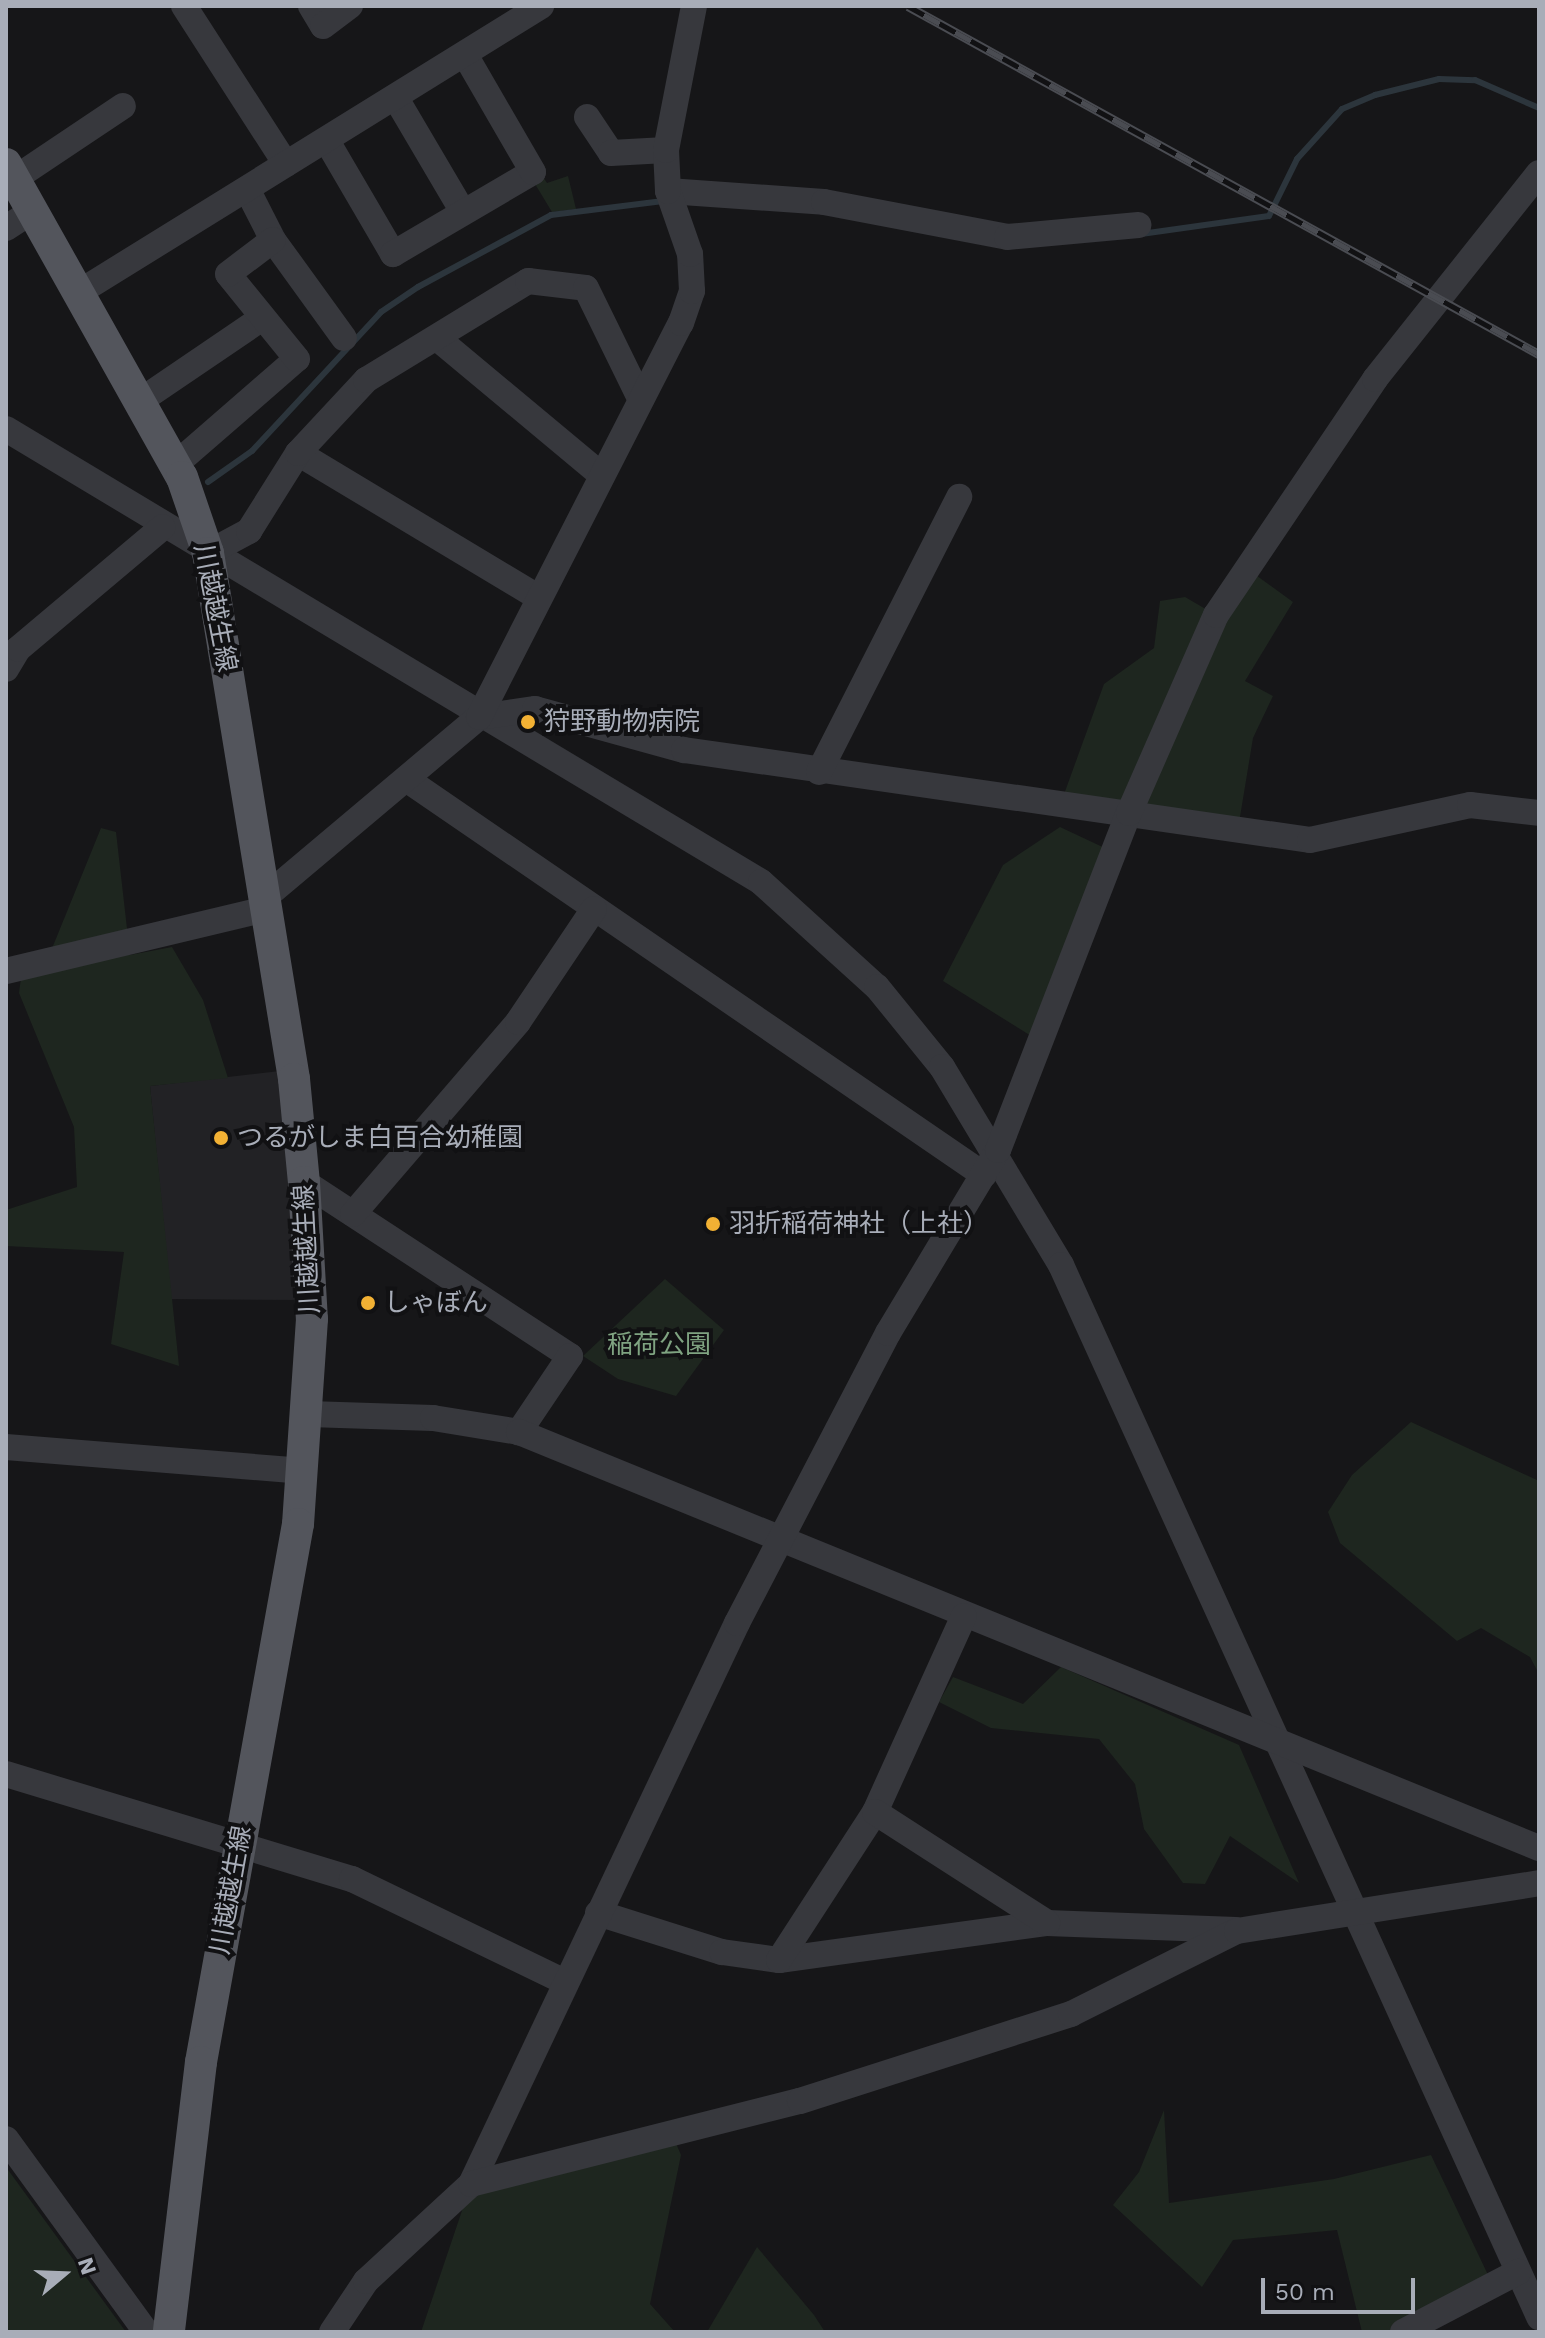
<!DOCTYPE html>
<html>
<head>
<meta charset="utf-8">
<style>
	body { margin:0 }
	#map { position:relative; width:1545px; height:2338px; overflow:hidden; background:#161618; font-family:"Work Sans","Noto Sans JP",sans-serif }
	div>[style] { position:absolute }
	.built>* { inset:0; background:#222225 }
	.green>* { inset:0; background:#1e261f }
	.stream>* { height:6px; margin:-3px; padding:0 3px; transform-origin:3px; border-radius:3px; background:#2c353c }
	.minor>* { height:26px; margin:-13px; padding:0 13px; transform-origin:13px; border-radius:13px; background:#37383d }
	.major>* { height:32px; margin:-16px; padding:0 16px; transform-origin:16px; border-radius:16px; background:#53555c }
	.rail>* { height:9px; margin-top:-4.5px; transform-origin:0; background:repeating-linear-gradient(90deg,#111113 0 18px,#4a4c52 0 36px); box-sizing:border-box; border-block:2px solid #4a4c52 }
	.dots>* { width:22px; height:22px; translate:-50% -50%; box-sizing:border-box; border:4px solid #111113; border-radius:50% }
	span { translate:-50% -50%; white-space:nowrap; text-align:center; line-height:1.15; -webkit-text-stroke:8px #111113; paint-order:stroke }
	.street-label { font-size:26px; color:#a8adb8 }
	.poi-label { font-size:26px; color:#a8adb8 }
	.left { translate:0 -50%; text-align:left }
	.park-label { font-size:26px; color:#7fa381 }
	.frame { position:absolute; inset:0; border:8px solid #a8adb8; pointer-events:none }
	.north { position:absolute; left:24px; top:2234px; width:80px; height:80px; -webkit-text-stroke:6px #111113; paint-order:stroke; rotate:71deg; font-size:22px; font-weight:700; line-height:32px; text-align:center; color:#a8adb8 }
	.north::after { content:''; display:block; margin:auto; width:28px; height:36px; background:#a8adb8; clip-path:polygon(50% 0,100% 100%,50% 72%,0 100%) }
	.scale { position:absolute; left:1261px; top:2278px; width:154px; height:36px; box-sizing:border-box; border:4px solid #a8adb8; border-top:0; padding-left:10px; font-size:24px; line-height:28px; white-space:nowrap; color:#a8adb8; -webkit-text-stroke:6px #111113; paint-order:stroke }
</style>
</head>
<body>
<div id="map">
	<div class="built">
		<i style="clip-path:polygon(280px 1071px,300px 1300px,171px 1299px,150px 1086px)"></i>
	</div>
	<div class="green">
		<i style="clip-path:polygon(541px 174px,547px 183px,568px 176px,576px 209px,552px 212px,532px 179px)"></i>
		<i style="clip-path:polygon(1253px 573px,1293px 602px,1245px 681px,1273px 696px,1253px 738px,1238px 829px,1063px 797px,1104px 684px,1154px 648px,1160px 601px,1185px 597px,1221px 618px)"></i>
		<i style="clip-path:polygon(1060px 827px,1109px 850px,1036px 1039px,943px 981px,1003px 865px)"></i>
		<i style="clip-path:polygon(101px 828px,116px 832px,130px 955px,172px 947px,203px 1000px,228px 1078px,150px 1086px,179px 1366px,111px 1344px,124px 1252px,6px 1246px,6px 1210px,77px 1187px,74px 1127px,19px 993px,21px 978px,42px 973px)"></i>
		<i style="clip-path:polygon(665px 1279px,724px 1330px,676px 1396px,618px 1379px,583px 1356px)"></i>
		<i style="clip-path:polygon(1411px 1422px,1539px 1481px,1539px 1674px,1530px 1657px,1481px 1628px,1457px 1641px,1340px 1543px,1328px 1512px,1352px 1475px)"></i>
		<i style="clip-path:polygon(1061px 1667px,1239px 1745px,1299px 1883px,1230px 1836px,1205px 1884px,1183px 1883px,1144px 1829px,1135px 1784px,1099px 1739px,991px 1728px,939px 1702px,953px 1677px,1023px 1704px)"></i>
		<i style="clip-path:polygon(1164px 2110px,1169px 2203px,1334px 2179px,1431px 2155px,1489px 2277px,1393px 2332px,1362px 2332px,1337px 2230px,1233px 2240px,1202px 2287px,1113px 2205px,1139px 2172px)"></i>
		<i style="clip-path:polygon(672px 2134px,681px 2155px,650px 2304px,675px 2332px,421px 2332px,471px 2184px)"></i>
		<i style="clip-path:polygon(6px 2167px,126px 2332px,6px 2332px)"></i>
		<i style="clip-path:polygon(757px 2247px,814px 2315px,825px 2332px,707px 2332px)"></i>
	</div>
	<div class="stream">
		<i style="left:1141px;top:234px;width:129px;rotate:-8deg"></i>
		<i style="left:1269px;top:216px;width:64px;rotate:-63.8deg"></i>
		<i style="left:1297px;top:159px;width:67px;rotate:-48deg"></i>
		<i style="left:1342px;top:109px;width:36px;rotate:-23deg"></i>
		<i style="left:1375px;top:95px;width:66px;rotate:-14deg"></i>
		<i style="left:1439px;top:79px;width:36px;rotate:2deg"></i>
		<i style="left:1475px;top:80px;width:70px;rotate:23.6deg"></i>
		<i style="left:208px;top:482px;width:54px;rotate:-35.2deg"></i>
		<i style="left:252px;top:451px;width:190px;rotate:-47.1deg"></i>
		<i style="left:381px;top:312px;width:45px;rotate:-34deg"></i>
		<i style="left:418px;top:287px;width:151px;rotate:-28.4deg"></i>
		<i style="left:551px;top:215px;width:113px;rotate:-7.1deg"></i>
	</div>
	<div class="minor">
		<i style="left:184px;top:6px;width:188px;rotate:57.2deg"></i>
		<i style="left:311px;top:6px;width:23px;rotate:59deg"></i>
		<i style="left:323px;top:26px;width:34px;rotate:-37deg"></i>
		<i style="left:397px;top:100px;width:130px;rotate:59.5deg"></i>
		<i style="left:587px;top:117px;width:43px;rotate:56.3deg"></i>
		<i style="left:611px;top:153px;width:55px;rotate:-3.1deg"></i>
		<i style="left:327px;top:141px;width:131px;rotate:59.7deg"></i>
		<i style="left:393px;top:254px;width:162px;rotate:-30.4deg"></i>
		<i style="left:533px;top:172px;width:132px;rotate:-120.1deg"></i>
		<i style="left:14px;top:179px;width:131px;rotate:-33.8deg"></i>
		<i style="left:248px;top:191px;width:55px;rotate:63deg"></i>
		<i style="left:273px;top:240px;width:121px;rotate:54.1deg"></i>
		<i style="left:668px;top:191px;width:156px;rotate:4deg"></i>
		<i style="left:824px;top:202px;width:186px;rotate:10.8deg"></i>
		<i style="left:1007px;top:237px;width:132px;rotate:-5.2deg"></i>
		<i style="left:6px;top:228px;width:31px;rotate:-33deg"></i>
		<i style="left:78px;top:293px;width:545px;rotate:-31.79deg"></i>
		<i style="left:437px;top:338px;width:212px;rotate:39.8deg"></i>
		<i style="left:140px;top:401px;width:148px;rotate:-34.2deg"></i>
		<i style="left:6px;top:429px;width:880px;rotate:30.96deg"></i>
		<i style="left:761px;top:882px;width:156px;rotate:42.2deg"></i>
		<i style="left:877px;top:987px;width:103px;rotate:50.9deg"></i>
		<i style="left:942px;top:1067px;width:231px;rotate:59deg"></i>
		<i style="left:1061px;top:1265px;width:1156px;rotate:65.56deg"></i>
		<i style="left:298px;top:453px;width:278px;rotate:31deg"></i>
		<i style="left:176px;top:464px;width:160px;rotate:-41deg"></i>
		<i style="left:297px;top:359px;width:109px;rotate:-129.1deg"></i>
		<i style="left:228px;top:274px;width:56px;rotate:-37.1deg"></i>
		<i style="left:208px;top:553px;width:47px;rotate:-28.2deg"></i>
		<i style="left:249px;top:531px;width:92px;rotate:-57.9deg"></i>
		<i style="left:298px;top:453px;width:100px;rotate:-47deg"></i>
		<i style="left:366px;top:380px;width:190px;rotate:-31.4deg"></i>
		<i style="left:528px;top:281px;width:58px;rotate:6.9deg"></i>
		<i style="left:586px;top:288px;width:118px;rotate:63.9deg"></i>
		<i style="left:6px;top:669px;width:23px;rotate:-59deg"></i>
		<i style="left:18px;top:649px;width:189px;rotate:-40.1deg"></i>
		<i style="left:479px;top:717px;width:57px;rotate:-8.1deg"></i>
		<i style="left:535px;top:709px;width:155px;rotate:15.4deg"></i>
		<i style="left:684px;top:750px;width:632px;rotate:8.18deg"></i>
		<i style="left:1310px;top:840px;width:164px;rotate:-12.3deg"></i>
		<i style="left:1470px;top:805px;width:69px;rotate:6.6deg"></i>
		<i style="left:819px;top:772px;width:309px;rotate:-63deg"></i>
		<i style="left:409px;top:781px;width:697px;rotate:34.42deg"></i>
		<i style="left:264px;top:898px;width:281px;rotate:-40.1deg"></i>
		<i style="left:479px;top:717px;width:443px;rotate:-62.9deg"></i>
		<i style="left:681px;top:323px;width:34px;rotate:-71deg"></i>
		<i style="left:692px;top:291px;width:37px;rotate:-93deg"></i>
		<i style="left:690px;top:254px;width:67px;rotate:-109.2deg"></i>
		<i style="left:668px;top:191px;width:41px;rotate:-92.8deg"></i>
		<i style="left:666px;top:150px;width:147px;rotate:-79deg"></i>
		<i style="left:6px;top:971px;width:267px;rotate:-13.4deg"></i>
		<i style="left:304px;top:1182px;width:318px;rotate:33.2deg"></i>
		<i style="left:570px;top:1356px;width:92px;rotate:123.9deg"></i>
		<i style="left:353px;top:1214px;width:253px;rotate:-49.3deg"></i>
		<i style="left:518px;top:1022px;width:136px;rotate:-56.1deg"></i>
		<i style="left:309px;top:1414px;width:124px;rotate:1.8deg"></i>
		<i style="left:433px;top:1418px;width:87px;rotate:9.2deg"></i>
		<i style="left:519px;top:1432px;width:1102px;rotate:22.19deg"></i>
		<i style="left:6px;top:1447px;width:299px;rotate:4.6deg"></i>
		<i style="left:6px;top:1774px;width:362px;rotate:16.9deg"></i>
		<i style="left:352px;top:1879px;width:234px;rotate:25.8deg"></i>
		<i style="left:875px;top:1812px;width:215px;rotate:-65.6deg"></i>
		<i style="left:598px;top:1913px;width:130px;rotate:17.5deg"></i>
		<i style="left:722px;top:1952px;width:58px;rotate:8deg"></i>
		<i style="left:779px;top:1960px;width:271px;rotate:-7.9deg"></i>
		<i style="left:1047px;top:1923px;width:189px;rotate:2.1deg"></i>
		<i style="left:779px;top:1960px;width:176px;rotate:-57deg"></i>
		<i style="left:875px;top:1812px;width:205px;rotate:32.8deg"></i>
		<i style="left:6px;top:2139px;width:238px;rotate:54deg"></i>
		<i style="left:471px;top:2184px;width:621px;rotate:-64.63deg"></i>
		<i style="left:737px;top:1623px;width:327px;rotate:-62.5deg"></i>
		<i style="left:888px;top:1333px;width:214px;rotate:-59deg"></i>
		<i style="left:998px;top:1150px;width:362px;rotate:-68.8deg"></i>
		<i style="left:1129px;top:813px;width:216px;rotate:-66.3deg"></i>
		<i style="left:1216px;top:615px;width:285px;rotate:-56deg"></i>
		<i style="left:1375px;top:379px;width:263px;rotate:-51.5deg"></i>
		<i style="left:332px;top:2332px;width:61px;rotate:-56.3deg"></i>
		<i style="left:366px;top:2281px;width:143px;rotate:-42.7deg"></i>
		<i style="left:471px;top:2184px;width:339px;rotate:-14.2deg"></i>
		<i style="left:800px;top:2101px;width:285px;rotate:-17.8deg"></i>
		<i style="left:1071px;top:2014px;width:186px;rotate:-26.6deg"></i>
		<i style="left:1237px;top:1931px;width:306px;rotate:-9deg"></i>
		<i style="left:1403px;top:2332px;width:130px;rotate:-27.6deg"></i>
	</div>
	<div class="major">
		<i style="left:6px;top:164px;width:359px;rotate:60.7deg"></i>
		<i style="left:182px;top:477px;width:80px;rotate:71.1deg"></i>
		<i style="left:208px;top:553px;width:533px;rotate:80.71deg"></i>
		<i style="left:294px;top:1079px;width:103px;rotate:84.5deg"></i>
		<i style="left:304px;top:1182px;width:137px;rotate:86.7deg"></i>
		<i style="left:312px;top:1319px;width:205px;rotate:93.9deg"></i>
		<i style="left:298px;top:1524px;width:547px;rotate:100.22deg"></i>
		<i style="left:201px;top:2062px;width:272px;rotate:96.8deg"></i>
	</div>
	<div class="rail">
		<i style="left:908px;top:6px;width:721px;rotate:28.88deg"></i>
	</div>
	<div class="dots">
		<i style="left:528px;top:722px;background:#f2b134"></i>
		<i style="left:221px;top:1138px;background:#f2b134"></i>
		<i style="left:713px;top:1224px;background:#f2b134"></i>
		<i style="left:368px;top:1303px;background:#f2b134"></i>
	</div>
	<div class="street-label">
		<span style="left:215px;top:608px;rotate:79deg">川越越生線</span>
		<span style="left:307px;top:1249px;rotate:-93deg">川越越生線</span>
		<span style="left:231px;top:1890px;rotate:-80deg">川越越生線</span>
	</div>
	<div class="poi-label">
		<span class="left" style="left:544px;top:722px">狩野動物病院</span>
		<span class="left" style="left:237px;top:1138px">つるがしま白百合幼稚園</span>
		<span class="left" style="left:729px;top:1224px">羽折稲荷神社（上社）</span>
		<span class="left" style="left:384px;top:1303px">しゃぼん</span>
	</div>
	<div class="park-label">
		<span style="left:659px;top:1345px">稲荷公園</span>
	</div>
	<div class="frame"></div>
	<div class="north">N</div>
	<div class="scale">50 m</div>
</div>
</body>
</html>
